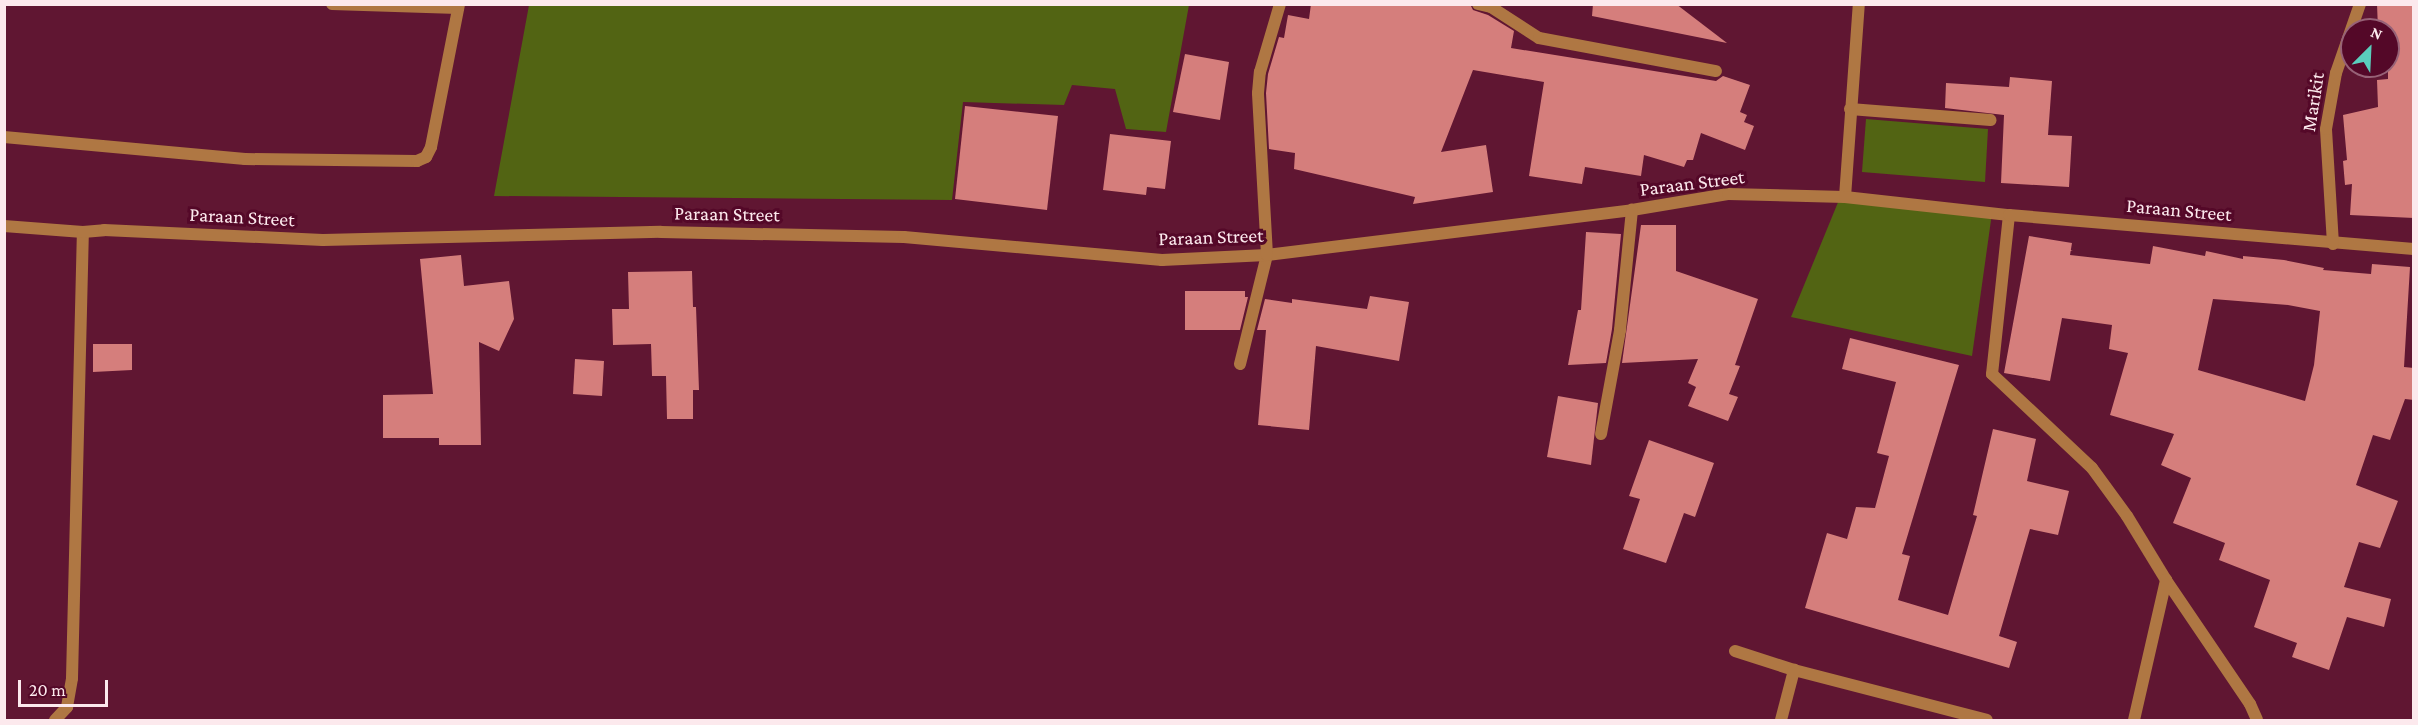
<!DOCTYPE html>
<html>
<head>
<meta charset="utf-8">
<style>
	body { margin:0 }
	#map { position:relative; width:2418px; height:725px; overflow:hidden; background:#601632; font-family:"Crimson Pro",serif }
	div>[style] { position:absolute }
	.green>* { inset:0; background:#526413 }
	.building>* { inset:0; background:#d57e7c }
	.service>* { height:12px; margin:-6px; padding:0 6px; transform-origin:6px; border-radius:6px; background:#af7743 }
	.minor>* { height:12px; margin:-6px; padding:0 6px; transform-origin:6px; border-radius:6px; background:#af7743 }
	span { translate:-50% -50%; white-space:nowrap; text-align:center; line-height:1.15; -webkit-text-stroke:6px #540828; paint-order:stroke }
	.street-label { font-size:20px; color:#fce9ed }
	.frame { position:absolute; inset:0; border:6px solid #fce9ed; pointer-events:none }
	.north { position:absolute; left:2340px; top:18px; width:60px; height:60px; box-sizing:border-box; background:#540828; border:2px solid #976277; border-radius:50%; rotate:24deg; font-size:16px; font-weight:700; line-height:24px; text-align:center; color:#fce9ed }
	.north::after { content:''; display:block; margin:auto; width:21px; height:27px; background:#5acebc; clip-path:polygon(50% 0,100% 100%,50% 72%,0 100%) }
	.scale { position:absolute; left:18px; top:680px; width:90px; height:27px; box-sizing:border-box; border:3px solid #fce9ed; border-top:0; padding-left:8px; font-size:18px; line-height:21px; white-space:nowrap; color:#fce9ed; -webkit-text-stroke:4px #540828; paint-order:stroke }
</style>
</head>
<body>
<div id="map">
	<div class="green">
		<i style="clip-path:polygon(529px 5px,529px 4px,1189px 5px,1166px 132px,1126px 129px,1115px 89px,1072px 85px,1064px 105px,963px 102px,952px 200px,494px 196px)"></i>
		<i style="clip-path:polygon(1866px 119px,1988px 129px,1985px 182px,1862px 172px)"></i>
		<i style="clip-path:polygon(1841px 195px,1992px 213px,1972px 356px,1791px 317px)"></i>
	</div>
	<div class="building">
		<i style="clip-path:polygon(1311px 4px,1470px 4px,1473px 10px,1488px 15px,1514px 31px,1511px 48px,1716px 81px,1723px 76px,1750px 85px,1740px 112px,1747px 115px,1744px 122px,1754px 126px,1745px 150px,1701px 133px,1693px 160px,1687px 160px,1684px 167px,1644px 155px,1641px 176px,1585px 167px,1582px 184px,1529px 176px,1544px 82px,1473px 70px,1441px 152px,1486px 145px,1493px 192px,1413px 204px,1415px 197px,1294px 169px,1295px 153px,1269px 149px,1266px 93px,1268px 74px,1279px 37px,1284px 38px,1288px 15px,1309px 19px)"></i>
		<i style="clip-path:polygon(1593px 4px,1676px 4px,1727px 43px,1592px 16px)"></i>
		<i style="clip-path:polygon(2377px 4px,2414px 4px,2414px 218px,2350px 215px,2352px 184px,2345px 185px,2343px 161px,2347px 160px,2343px 115px,2378px 107px,2377px 80px,2388px 79px,2388px 30px,2378px 30px)"></i>
		<i style="clip-path:polygon(1185px 54px,1229px 62px,1220px 120px,1173px 112px)"></i>
		<i style="clip-path:polygon(2010px 77px,2052px 81px,2048px 135px,2072px 136px,2069px 187px,2001px 183px,2004px 115px,1945px 108px,1946px 83px,2009px 87px)"></i>
		<i style="clip-path:polygon(965px 106px,1058px 116px,1047px 210px,955px 199px)"></i>
		<i style="clip-path:polygon(1110px 134px,1171px 141px,1165px 189px,1147px 187px,1146px 195px,1103px 190px)"></i>
		<i style="clip-path:polygon(1641px 225px,1676px 225px,1676px 271px,1758px 299px,1735px 365px,1740px 366px,1729px 394px,1738px 397px,1728px 421px,1688px 406px,1696px 387px,1688px 383px,1698px 359px,1622px 363px)"></i>
		<i style="clip-path:polygon(1586px 232px,1621px 234px,1612px 329px,1606px 363px,1568px 365px,1578px 310px,1581px 310px)"></i>
		<i style="clip-path:polygon(evenodd,2029px 236px,2072px 243px,2070px 255px,2150px 264px,2153px 246px,2205px 256px,2206px 251px,2243px 259px,2243px 256px,2284px 260px,2324px 268px,2323px 270px,2371px 274px,2372px 264px,2410px 267px,2404px 367px,2414px 368px,2414px 400px,2405px 399px,2390px 440px,2373px 435px,2356px 485px,2398px 501px,2380px 548px,2359px 542px,2344px 587px,2391px 599px,2384px 627px,2347px 617px,2329px 670px,2292px 657px,2297px 643px,2254px 627px,2270px 580px,2219px 560px,2225px 543px,2173px 523px,2191px 478px,2161px 465px,2174px 434px,2110px 415px,2128px 353px,2109px 349px,2112px 325px,2062px 318px,2050px 381px,2004px 373px,2029px 236px,2213px 299px,2288px 305px,2320px 311px,2314px 365px,2305px 401px,2198px 370px,2213px 299px)"></i>
		<i style="clip-path:polygon(461px 255px,464px 286px,509px 281px,514px 319px,499px 351px,479px 342px,481px 445px,439px 445px,439px 438px,383px 438px,383px 395px,433px 394px,420px 259px)"></i>
		<i style="clip-path:polygon(692px 271px,693px 307px,696px 307px,699px 390px,693px 390px,693px 419px,667px 419px,666px 376px,652px 376px,651px 344px,613px 345px,612px 309px,629px 309px,628px 272px)"></i>
		<i style="clip-path:polygon(1185px 291px,1245px 291px,1245px 297px,1248px 297px,1240px 330px,1185px 330px)"></i>
		<i style="clip-path:polygon(1370px 296px,1409px 302px,1399px 361px,1316px 346px,1309px 430px,1258px 425px,1266px 330px,1257px 330px,1265px 299px,1292px 303px,1292px 299px,1367px 309px)"></i>
		<i style="clip-path:polygon(1850px 338px,1959px 365px,1902px 554px,1910px 556px,1898px 600px,1948px 615px,1977px 516px,1973px 515px,1993px 429px,2036px 439px,2027px 481px,2069px 491px,2058px 535px,2030px 529px,1999px 636px,2017px 642px,2009px 668px,1805px 608px,1827px 533px,1847px 539px,1856px 507px,1875px 508px,1889px 456px,1877px 453px,1896px 382px,1842px 369px)"></i>
		<i style="clip-path:polygon(93px 344px,132px 344px,132px 370px,93px 372px)"></i>
		<i style="clip-path:polygon(575px 359px,604px 361px,602px 396px,573px 394px)"></i>
		<i style="clip-path:polygon(1558px 396px,1598px 403px,1591px 465px,1547px 457px)"></i>
		<i style="clip-path:polygon(1649px 440px,1714px 463px,1695px 517px,1684px 513px,1666px 563px,1623px 549px,1640px 499px,1629px 496px)"></i>
	</div>
	<div class="service">
		<i style="left:1240px;top:364px;width:112px;rotate:-76.1deg"></i>
		<i style="left:55px;top:720px;width:18px;rotate:-47deg"></i>
		<i style="left:67px;top:707px;width:29px;rotate:-80deg"></i>
		<i style="left:72px;top:678px;width:446px;rotate:-88.6deg"></i>
	</div>
	<div class="minor">
		<i style="left:332px;top:4px;width:126px;rotate:1.8deg"></i>
		<i style="left:1478px;top:4px;width:13px;rotate:13deg"></i>
		<i style="left:1491px;top:7px;width:57px;rotate:32.9deg"></i>
		<i style="left:1539px;top:38px;width:180px;rotate:10.6deg"></i>
		<i style="left:1850px;top:109px;width:141px;rotate:4.5deg"></i>
		<i style="left:4px;top:137px;width:242px;rotate:5.2deg"></i>
		<i style="left:245px;top:159px;width:172px;rotate:0.7deg"></i>
		<i style="left:417px;top:161px;width:10px;rotate:-24deg"></i>
		<i style="left:426px;top:157px;width:11px;rotate:-63deg"></i>
		<i style="left:431px;top:147px;width:146px;rotate:-78.9deg"></i>
		<i style="left:1845px;top:197px;width:194px;rotate:-85.9deg"></i>
		<i style="left:2009px;top:215px;width:160px;rotate:96.1deg"></i>
		<i style="left:1992px;top:374px;width:137px;rotate:43.2deg"></i>
		<i style="left:2092px;top:468px;width:59px;rotate:53.9deg"></i>
		<i style="left:2127px;top:516px;width:75px;rotate:58.6deg"></i>
		<i style="left:2166px;top:580px;width:150px;rotate:55.9deg"></i>
		<i style="left:2250px;top:704px;width:17px;rotate:66deg"></i>
		<i style="left:4px;top:226px;width:79px;rotate:4.3deg"></i>
		<i style="left:83px;top:232px;width:21px;rotate:-5deg"></i>
		<i style="left:104px;top:230px;width:219px;rotate:2.6deg"></i>
		<i style="left:323px;top:240px;width:338px;rotate:-1.4deg"></i>
		<i style="left:661px;top:232px;width:243px;rotate:1.2deg"></i>
		<i style="left:904px;top:237px;width:259px;rotate:5.1deg"></i>
		<i style="left:1162px;top:260px;width:105px;rotate:-2.7deg"></i>
		<i style="left:1267px;top:255px;width:368px;rotate:-7deg"></i>
		<i style="left:1632px;top:210px;width:97px;rotate:-9.5deg"></i>
		<i style="left:1728px;top:194px;width:117px;rotate:1.5deg"></i>
		<i style="left:1845px;top:197px;width:165px;rotate:6.3deg"></i>
		<i style="left:2009px;top:215px;width:406px;rotate:4.8deg"></i>
		<i style="left:2333px;top:244px;width:115px;rotate:-93.5deg"></i>
		<i style="left:2326px;top:129px;width:57px;rotate:-79.9deg"></i>
		<i style="left:2336px;top:73px;width:73px;rotate:-70.8deg"></i>
		<i style="left:1267px;top:255px;width:162px;rotate:-93.2deg"></i>
		<i style="left:1258px;top:93px;width:21px;rotate:-85deg"></i>
		<i style="left:1260px;top:72px;width:71px;rotate:-73.6deg"></i>
		<i style="left:1601px;top:434px;width:106px;rotate:-79.6deg"></i>
		<i style="left:1620px;top:330px;width:121px;rotate:-84.3deg"></i>
		<i style="left:1735px;top:651px;width:62px;rotate:17.9deg"></i>
		<i style="left:1794px;top:670px;width:199px;rotate:14.5deg"></i>
		<i style="left:1781px;top:720px;width:52px;rotate:-75.4deg"></i>
		<i style="left:2134px;top:720px;width:144px;rotate:-77.1deg"></i>
	</div>
	<div class="street-label">
		<span style="left:2313px;top:102px;rotate:-81deg">Marikit</span>
		<span style="left:1692px;top:183px;rotate:-7deg">Paraan Street</span>
		<span style="left:2179px;top:210px;rotate:5deg">Paraan Street</span>
		<span style="left:727px;top:214px;rotate:1deg">Paraan Street</span>
		<span style="left:242px;top:217px;rotate:3deg">Paraan Street</span>
		<span style="left:1211px;top:237px;rotate:-2deg">Paraan Street</span>
	</div>
	<div class="frame"></div>
	<div class="north">N</div>
	<div class="scale">20 m</div>
</div>
</body>
</html>
